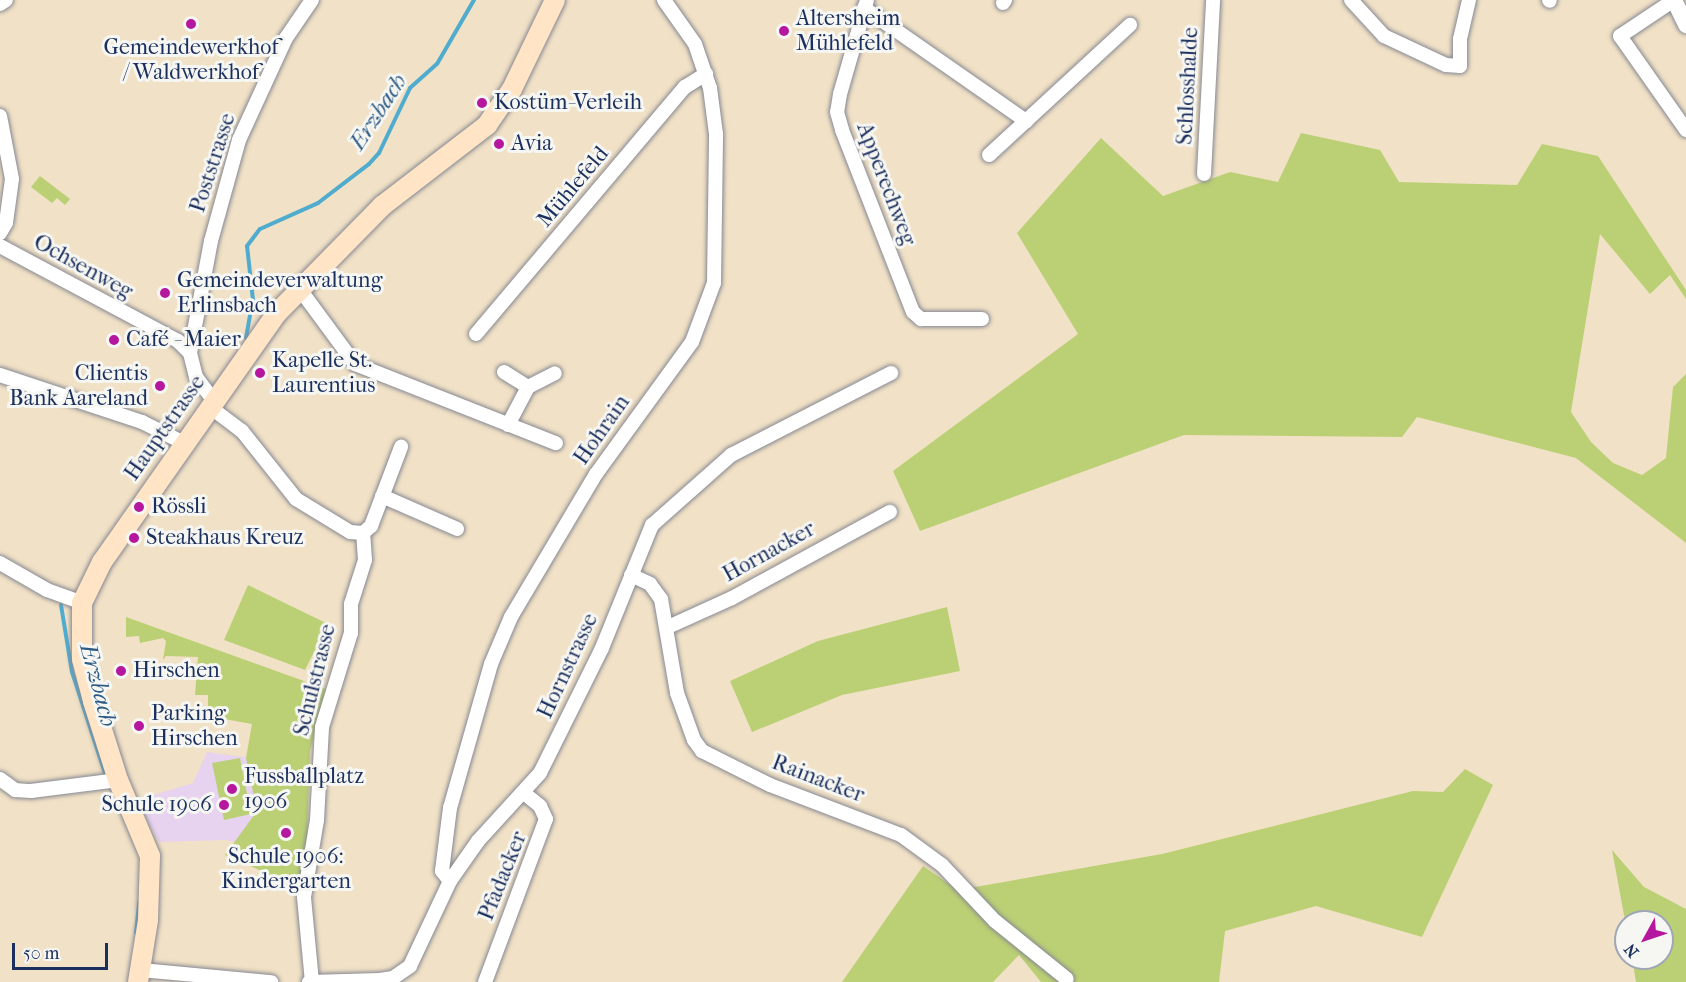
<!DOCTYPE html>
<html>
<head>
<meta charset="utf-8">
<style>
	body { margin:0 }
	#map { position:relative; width:1686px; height:982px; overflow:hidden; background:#f1e1c6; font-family:"IM FELL French Canon",serif }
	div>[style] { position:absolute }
	.built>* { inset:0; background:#e7d2ef }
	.green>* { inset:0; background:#bbd074 }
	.stream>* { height:4px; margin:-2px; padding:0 2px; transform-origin:2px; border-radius:2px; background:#50acce }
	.roads { filter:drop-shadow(0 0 2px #868892) drop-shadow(0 0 2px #868892) }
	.minor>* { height:14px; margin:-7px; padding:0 7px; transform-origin:7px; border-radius:7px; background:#fff }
	.tertiary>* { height:16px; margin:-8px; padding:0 8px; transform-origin:8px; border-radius:8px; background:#fff }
	.secondary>* { height:20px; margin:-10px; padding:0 10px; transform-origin:10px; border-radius:10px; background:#ffe4c6 }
	.dots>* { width:16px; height:16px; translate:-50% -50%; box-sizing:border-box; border:3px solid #f6f6f2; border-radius:50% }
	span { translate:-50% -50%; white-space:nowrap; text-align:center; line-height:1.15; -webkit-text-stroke:6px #f6f6f2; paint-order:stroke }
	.poi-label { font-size:22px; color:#1b2f5e }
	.left { translate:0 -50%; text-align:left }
	.right { translate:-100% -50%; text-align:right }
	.street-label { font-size:22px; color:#1b2f5e }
	.water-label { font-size:24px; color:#2e5b85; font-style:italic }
	.north { position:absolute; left:1614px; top:910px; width:60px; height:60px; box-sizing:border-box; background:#f6f6f2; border:2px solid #9ea6b7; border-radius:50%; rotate:230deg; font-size:16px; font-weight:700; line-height:24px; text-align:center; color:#1b2f5e }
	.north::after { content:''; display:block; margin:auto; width:21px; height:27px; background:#b5179e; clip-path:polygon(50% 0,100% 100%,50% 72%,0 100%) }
	.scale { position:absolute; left:12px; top:943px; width:96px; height:27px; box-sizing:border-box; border:3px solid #1b2f5e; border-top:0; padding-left:8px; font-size:18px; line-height:21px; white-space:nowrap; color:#1b2f5e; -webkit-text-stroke:4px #f6f6f2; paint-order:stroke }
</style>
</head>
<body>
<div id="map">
	<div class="built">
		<i style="clip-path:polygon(207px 752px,310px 766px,303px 856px,226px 840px,159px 842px,139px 806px,140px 799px,193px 783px)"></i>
	</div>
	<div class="green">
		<i style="clip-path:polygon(1301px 133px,1380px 150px,1399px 182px,1517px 185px,1542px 144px,1598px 156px,1686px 290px,1686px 299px,1670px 275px,1650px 294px,1600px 234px,1571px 412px,1591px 442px,1613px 463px,1642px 475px,1666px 458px,1673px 387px,1686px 374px,1686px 543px,1576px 458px,1417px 417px,1402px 437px,1184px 435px,920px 531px,893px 471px,1078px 334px,1017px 233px,1101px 138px,1163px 196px,1230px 172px,1278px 182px)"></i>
		<i style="clip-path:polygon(40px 176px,70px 199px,65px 205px,57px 198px,52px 203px,31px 187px)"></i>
		<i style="clip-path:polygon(248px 585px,328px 624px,305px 670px,224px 640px)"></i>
		<i style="clip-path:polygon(947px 607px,960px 671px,842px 695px,752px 732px,730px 681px,818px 641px)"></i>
		<i style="clip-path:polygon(126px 617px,326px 689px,310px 751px,307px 841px,298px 887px,225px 855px,257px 811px,246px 758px,252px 724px,213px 717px,208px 712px,208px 695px,195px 695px,198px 657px,166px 656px,163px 660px,166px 641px,163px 638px,140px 643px,139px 636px,126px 637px)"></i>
		<i style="clip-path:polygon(240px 758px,251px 814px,224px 820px,212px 763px)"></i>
		<i style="clip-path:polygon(1465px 769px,1493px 785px,1422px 937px,1316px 906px,1225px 931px,1219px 982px,1041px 982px,1019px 955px,993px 982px,842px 982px,923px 866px,958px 890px,1162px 854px,1413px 791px,1443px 792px)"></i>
		<i style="clip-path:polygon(1612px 850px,1644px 887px,1686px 909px,1686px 982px,1636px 982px,1632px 958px,1662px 958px,1662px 922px,1626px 922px,1626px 926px)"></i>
	</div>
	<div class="stream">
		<i style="left:246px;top:338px;width:39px;rotate:-80deg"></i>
		<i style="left:253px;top:300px;width:54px;rotate:-96.3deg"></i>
		<i style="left:247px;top:246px;width:21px;rotate:-53deg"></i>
		<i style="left:260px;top:229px;width:64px;rotate:-24.1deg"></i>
		<i style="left:318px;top:203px;width:64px;rotate:-37.4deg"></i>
		<i style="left:369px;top:164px;width:15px;rotate:-48deg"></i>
		<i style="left:379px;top:153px;width:72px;rotate:-64.5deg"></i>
		<i style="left:410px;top:88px;width:36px;rotate:-42deg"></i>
		<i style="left:437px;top:64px;width:74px;rotate:-60deg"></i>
		<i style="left:61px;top:605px;width:68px;rotate:80.7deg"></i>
		<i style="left:72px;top:672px;width:106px;rotate:71.9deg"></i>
		<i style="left:136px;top:933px;width:31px;rotate:-84deg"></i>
	</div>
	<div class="roads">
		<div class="minor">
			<i style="left:867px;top:0;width:98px;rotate:106deg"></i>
			<i style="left:840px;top:94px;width:18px;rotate:99deg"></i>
			<i style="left:837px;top:112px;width:19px;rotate:74deg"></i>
			<i style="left:842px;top:130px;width:195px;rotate:68.7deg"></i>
			<i style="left:913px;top:312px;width:11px;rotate:41deg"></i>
			<i style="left:921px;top:319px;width:61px"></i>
			<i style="left:1351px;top:0;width:49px;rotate:47.5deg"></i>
			<i style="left:1384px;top:36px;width:68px;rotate:25.1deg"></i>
			<i style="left:1446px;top:65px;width:14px;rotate:4deg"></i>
			<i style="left:1460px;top:66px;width:27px;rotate:-90deg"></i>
			<i style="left:1460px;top:39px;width:40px;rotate:-77deg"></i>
			<i style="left:1549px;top:0;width:1px;rotate:45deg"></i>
			<i style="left:1674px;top:0;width:65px;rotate:146.3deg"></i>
			<i style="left:1620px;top:36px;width:115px;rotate:54.9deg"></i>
			<i style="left:1003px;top:3px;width:4px;rotate:-56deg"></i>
			<i style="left:0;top:4px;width:7px;rotate:-34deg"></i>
			<i style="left:864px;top:8px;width:198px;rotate:34.9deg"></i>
			<i style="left:0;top:116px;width:64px;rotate:79.2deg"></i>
			<i style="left:12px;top:179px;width:44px;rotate:97.8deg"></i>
			<i style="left:6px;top:223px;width:12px;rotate:121deg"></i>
			<i style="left:989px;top:155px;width:192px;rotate:-42.7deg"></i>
			<i style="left:1204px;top:174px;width:174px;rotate:-87deg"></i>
			<i style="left:0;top:246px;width:202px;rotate:28.1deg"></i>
			<i style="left:178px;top:341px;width:17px;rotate:45deg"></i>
			<i style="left:190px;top:353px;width:25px;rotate:76deg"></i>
			<i style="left:196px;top:377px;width:30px;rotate:53deg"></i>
			<i style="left:299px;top:288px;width:94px;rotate:53.6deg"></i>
			<i style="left:355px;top:364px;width:216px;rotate:21.5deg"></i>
			<i style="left:476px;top:334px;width:324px;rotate:-49.8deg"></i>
			<i style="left:685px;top:87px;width:25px;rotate:-32deg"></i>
			<i style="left:190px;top:353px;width:114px;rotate:-79.4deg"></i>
			<i style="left:211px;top:241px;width:105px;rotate:-74.5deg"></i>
			<i style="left:239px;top:140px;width:112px;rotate:-65.3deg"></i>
			<i style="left:286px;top:38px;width:46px;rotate:-55.6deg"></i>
			<i style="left:504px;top:372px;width:28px;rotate:32deg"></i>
			<i style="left:0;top:375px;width:150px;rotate:18.3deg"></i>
			<i style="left:142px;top:422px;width:47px;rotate:26.6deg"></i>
			<i style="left:210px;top:407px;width:40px;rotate:37deg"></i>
			<i style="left:242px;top:431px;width:87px;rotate:51.5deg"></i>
			<i style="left:296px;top:499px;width:63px;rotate:31.4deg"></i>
			<i style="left:350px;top:532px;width:13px;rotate:4deg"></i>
			<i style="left:363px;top:533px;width:11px;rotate:-41deg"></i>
			<i style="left:371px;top:526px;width:85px;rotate:-69.2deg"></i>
			<i style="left:508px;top:425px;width:43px;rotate:-62.2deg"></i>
			<i style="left:528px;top:387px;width:30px;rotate:-27deg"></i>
			<i style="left:382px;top:496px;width:82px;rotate:23.7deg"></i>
			<i style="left:0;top:563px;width:54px;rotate:29.9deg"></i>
			<i style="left:47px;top:590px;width:37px;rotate:20deg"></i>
			<i style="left:631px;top:575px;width:21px;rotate:25deg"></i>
			<i style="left:650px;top:584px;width:19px;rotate:54deg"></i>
			<i style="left:661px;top:599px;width:95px;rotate:80.3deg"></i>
			<i style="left:677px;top:693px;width:50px;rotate:70.1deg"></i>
			<i style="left:694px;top:740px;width:14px;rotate:54deg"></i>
			<i style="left:702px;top:751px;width:76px;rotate:26.6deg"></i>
			<i style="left:770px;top:785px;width:140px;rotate:20.9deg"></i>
			<i style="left:901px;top:835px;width:51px;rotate:36.2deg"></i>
			<i style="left:942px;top:865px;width:77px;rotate:46.6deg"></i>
			<i style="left:995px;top:921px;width:92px;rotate:38.9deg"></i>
			<i style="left:668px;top:627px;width:70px;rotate:-24.4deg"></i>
			<i style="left:732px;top:598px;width:180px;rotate:-28.6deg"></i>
			<i style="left:0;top:779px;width:19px;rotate:36deg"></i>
			<i style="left:15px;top:790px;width:16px;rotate:4deg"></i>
			<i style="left:31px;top:791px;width:88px;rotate:-7.2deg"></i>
			<i style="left:450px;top:881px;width:13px;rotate:-129deg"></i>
			<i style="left:442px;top:871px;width:64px;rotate:-82.8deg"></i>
			<i style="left:450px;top:808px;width:150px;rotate:-74.1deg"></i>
			<i style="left:491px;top:664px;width:51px;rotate:-66.9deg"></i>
			<i style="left:511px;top:617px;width:166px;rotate:-59.3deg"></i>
			<i style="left:596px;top:474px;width:163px;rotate:-54deg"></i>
			<i style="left:692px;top:342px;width:63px;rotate:-69.6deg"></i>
			<i style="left:714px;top:283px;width:149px;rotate:-89.2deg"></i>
			<i style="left:716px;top:134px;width:46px;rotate:-97.4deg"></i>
			<i style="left:710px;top:88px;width:46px;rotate:-108.8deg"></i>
			<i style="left:695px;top:44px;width:54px;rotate:-125.2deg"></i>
			<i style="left:141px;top:970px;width:131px;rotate:5.3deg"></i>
			<i style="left:309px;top:982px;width:71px;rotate:-1.6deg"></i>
			<i style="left:380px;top:980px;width:13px;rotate:-9deg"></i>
			<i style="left:393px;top:978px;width:21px;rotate:-35deg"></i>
			<i style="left:410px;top:966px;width:94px;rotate:-64.8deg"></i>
			<i style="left:450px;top:881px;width:49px;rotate:-55deg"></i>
			<i style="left:478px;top:841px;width:92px;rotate:-47.6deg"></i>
			<i style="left:540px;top:773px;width:140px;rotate:-63.6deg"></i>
			<i style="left:602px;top:648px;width:133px;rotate:-67.9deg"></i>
			<i style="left:652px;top:525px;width:106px;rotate:-41.5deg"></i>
			<i style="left:731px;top:455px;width:180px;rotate:-27.1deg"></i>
			<i style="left:312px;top:982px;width:85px;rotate:-95.4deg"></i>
			<i style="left:304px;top:897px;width:78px;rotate:-80.4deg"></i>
			<i style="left:317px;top:820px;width:93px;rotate:-86.9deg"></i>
			<i style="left:322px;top:727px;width:98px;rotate:-72.9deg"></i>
			<i style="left:351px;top:633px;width:29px;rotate:-90deg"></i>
			<i style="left:351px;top:604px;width:46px;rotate:-72.3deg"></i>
			<i style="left:365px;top:560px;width:27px;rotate:-94deg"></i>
			<i style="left:485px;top:982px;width:174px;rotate:-69.5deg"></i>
			<i style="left:546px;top:819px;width:14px;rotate:-115deg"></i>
			<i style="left:540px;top:806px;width:22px;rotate:-141deg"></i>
		</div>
		<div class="tertiary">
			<i style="left:1674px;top:0;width:28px;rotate:64deg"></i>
		</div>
		<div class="secondary">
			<i style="left:138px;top:982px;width:63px;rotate:-80.8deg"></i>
			<i style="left:148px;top:920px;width:64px;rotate:-88.2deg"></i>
			<i style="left:150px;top:856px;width:82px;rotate:-112.8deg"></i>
			<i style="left:118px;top:780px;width:83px;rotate:-107.6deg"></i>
			<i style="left:93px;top:701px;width:43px;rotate:-104.7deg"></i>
			<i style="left:82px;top:659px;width:56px;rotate:-90deg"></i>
			<i style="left:82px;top:603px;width:46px;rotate:-64deg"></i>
			<i style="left:102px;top:562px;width:304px;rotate:-54.9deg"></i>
			<i style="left:277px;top:313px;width:150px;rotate:-45.5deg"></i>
			<i style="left:382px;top:206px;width:133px;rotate:-37.6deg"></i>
			<i style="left:487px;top:125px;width:44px;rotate:-55.2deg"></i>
			<i style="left:512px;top:89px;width:99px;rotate:-64.2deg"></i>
		</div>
	</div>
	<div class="dots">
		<i style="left:191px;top:24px;background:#b5179e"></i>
		<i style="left:784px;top:31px;background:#b5179e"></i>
		<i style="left:482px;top:103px;background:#b5179e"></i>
		<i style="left:499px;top:144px;background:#b5179e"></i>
		<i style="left:165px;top:293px;background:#b5179e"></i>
		<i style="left:114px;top:340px;background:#b5179e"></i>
		<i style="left:260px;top:373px;background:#b5179e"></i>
		<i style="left:160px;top:386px;background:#b5179e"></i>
		<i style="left:139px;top:507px;background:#b5179e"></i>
		<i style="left:134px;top:538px;background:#b5179e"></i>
		<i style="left:121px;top:671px;background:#b5179e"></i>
		<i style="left:139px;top:726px;background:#b5179e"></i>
		<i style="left:232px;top:789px;background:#b5179e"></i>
		<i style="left:224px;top:805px;background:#b5179e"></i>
		<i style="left:286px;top:833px;background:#b5179e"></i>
	</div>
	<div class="poi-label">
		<span class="left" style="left:796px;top:31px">Altersheim<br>Mühlefeld</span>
		<span style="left:191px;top:60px">Gemeindewerkhof<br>/ Waldwerkhof</span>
		<span class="left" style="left:494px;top:103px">Kostüm-Verleih</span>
		<span class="left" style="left:511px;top:144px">Avia</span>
		<span class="left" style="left:177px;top:293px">Gemeindeverwaltung<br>Erlinsbach</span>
		<span class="left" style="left:126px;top:340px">Café - Maier</span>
		<span class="left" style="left:272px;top:373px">Kapelle St.<br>Laurentius</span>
		<span class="right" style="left:148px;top:386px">Clientis<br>Bank Aareland</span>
		<span class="left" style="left:151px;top:507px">Rössli</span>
		<span class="left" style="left:146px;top:538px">Steakhaus Kreuz</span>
		<span class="left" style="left:133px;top:671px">Hirschen</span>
		<span class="left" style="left:151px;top:726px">Parking<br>Hirschen</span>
		<span class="left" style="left:244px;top:789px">Fussballplatz<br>1906</span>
		<span class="right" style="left:212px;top:805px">Schule 1906</span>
		<span style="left:286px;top:869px">Schule 1906:<br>Kindergarten</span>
	</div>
	<div class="street-label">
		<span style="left:1188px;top:86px;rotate:-87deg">Schlosshalde</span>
		<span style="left:213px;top:163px;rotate:-72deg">Poststrasse</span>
		<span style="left:886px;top:184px;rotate:69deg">Apperechweg</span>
		<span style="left:573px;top:187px;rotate:-50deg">Mühlefeld</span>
		<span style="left:83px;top:267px;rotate:29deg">Ochsenweg</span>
		<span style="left:165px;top:428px;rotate:-55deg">Hauptstrasse</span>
		<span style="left:602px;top:430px;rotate:-55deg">Hohrain</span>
		<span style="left:769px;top:552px;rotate:-29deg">Hornacker</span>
		<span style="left:568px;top:666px;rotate:-65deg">Hornstrasse</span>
		<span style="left:315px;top:680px;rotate:-76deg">Schulstrasse</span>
		<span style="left:818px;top:779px;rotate:21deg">Rainacker</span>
		<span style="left:503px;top:876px;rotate:-68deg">Pfadacker</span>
	</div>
	<div class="water-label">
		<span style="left:378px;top:112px;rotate:-57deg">Erzbach</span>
		<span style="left:98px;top:685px;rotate:75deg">Erzbach</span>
	</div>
	<div class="north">N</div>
	<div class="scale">50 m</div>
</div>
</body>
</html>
